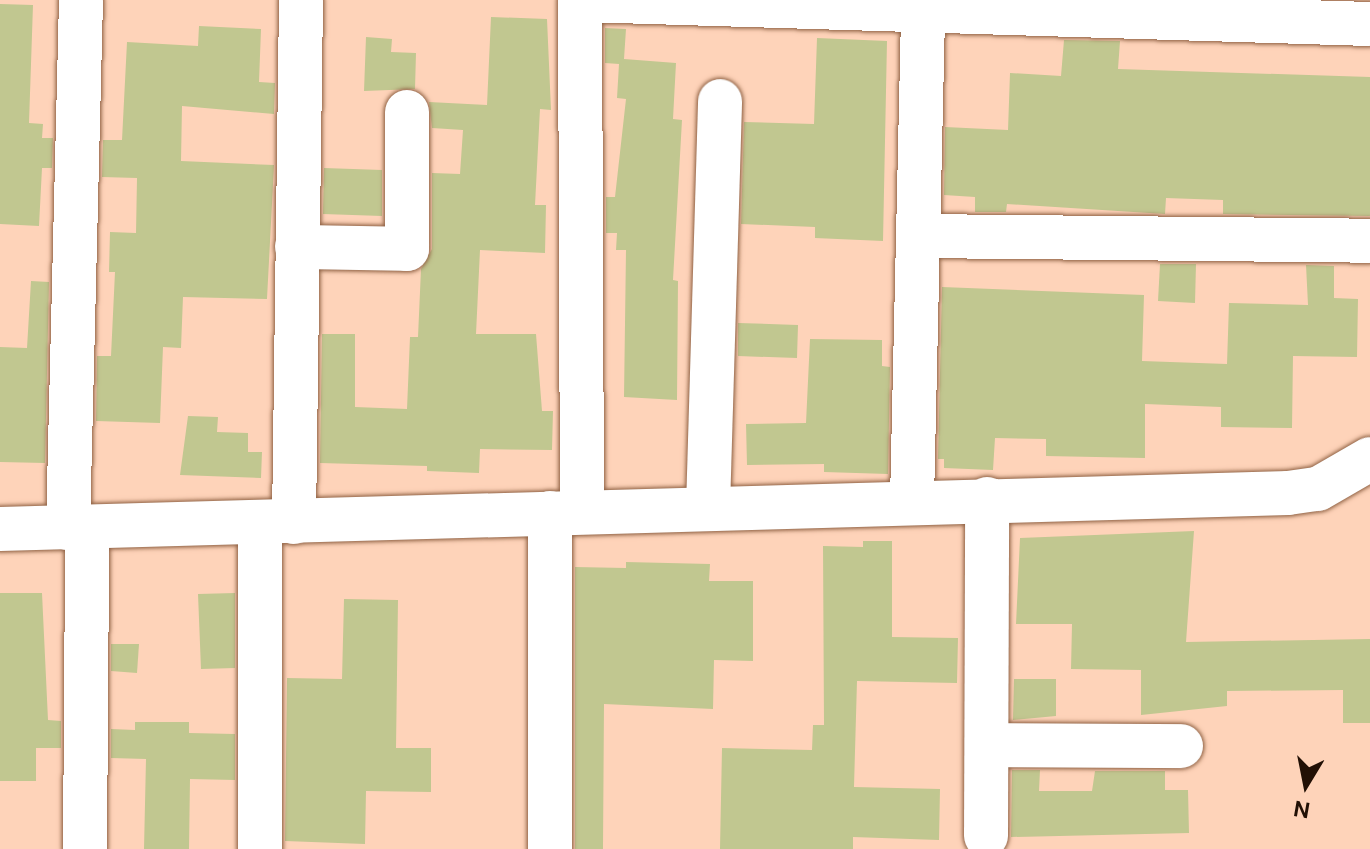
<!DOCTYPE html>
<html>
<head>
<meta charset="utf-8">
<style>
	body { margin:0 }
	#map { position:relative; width:1370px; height:849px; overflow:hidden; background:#fed3b9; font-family:"DM Sans",sans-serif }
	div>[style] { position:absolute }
	.building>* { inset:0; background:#c1c790 }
	.roads { filter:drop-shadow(0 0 2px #906244) drop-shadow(0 0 2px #906244) }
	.minor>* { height:44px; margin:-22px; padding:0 22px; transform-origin:22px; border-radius:22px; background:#fff }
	span { translate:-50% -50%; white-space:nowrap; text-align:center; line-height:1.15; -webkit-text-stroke:7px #fed3b9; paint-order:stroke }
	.north { position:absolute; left:1266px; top:745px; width:80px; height:80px; -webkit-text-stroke:6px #fed3b9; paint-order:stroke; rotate:190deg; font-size:22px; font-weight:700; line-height:32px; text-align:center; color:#221005 }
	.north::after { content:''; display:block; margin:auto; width:28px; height:36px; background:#221005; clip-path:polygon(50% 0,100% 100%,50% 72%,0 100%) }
</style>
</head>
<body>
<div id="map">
	<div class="building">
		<i style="clip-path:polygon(0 4px,33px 5px,29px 123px,43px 124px,42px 138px,53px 138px,52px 168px,42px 168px,39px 226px,0 224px)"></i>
		<i style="clip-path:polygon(491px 17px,547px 19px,551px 110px,540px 109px,535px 205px,546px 205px,545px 253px,480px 250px,476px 334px,536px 334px,542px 411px,553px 411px,552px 450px,480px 449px,479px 473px,427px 471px,427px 466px,320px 463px,322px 334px,355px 334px,355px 407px,407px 409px,410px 337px,418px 337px,421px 269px,432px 249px,432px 173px,460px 174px,463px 130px,432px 128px,429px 102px,487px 105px)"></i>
		<i style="clip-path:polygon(199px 26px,261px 29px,259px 82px,275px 83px,274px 114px,182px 106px,181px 161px,274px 165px,267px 299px,183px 297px,181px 348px,163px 347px,160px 423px,96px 421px,97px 356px,111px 356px,115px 272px,109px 272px,110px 232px,136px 233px,137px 178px,102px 177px,103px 140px,122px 140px,127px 42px,198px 46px)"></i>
		<i style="clip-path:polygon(605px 28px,626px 29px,624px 59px,676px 63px,673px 119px,682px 120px,673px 280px,678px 281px,677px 400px,624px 397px,626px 250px,616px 250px,617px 233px,606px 233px,606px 197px,615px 197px,626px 99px,617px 98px,619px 64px,605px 63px)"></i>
		<i style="clip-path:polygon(366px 37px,392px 39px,391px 52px,416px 53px,415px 89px,364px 91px)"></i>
		<i style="clip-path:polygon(817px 38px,887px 41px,883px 241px,815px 238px,815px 227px,741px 224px,744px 122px,814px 124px)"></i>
		<i style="clip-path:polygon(1064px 40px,1120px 41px,1118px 69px,1370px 77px,1370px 216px,1223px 214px,1223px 200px,1166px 198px,1165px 214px,1007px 204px,1006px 212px,975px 212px,975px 197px,944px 195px,945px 127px,1008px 130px,1010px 73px,1061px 76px)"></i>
		<i style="clip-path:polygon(324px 168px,382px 170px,382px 216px,323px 214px)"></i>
		<i style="clip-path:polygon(1160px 264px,1196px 264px,1195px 303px,1158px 301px)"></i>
		<i style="clip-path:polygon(1306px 265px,1334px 266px,1334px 298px,1358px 299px,1357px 357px,1293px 356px,1292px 428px,1221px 427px,1221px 407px,1145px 404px,1145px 458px,1046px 456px,1046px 439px,995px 438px,993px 470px,944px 468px,944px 459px,938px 459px,942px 287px,1144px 295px,1142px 361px,1227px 364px,1229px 303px,1308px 305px)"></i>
		<i style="clip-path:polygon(31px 281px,49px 282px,45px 463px,0 462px,0 347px,27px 348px)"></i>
		<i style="clip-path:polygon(738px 323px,798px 325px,797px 358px,738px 356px)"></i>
		<i style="clip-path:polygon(810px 339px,882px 340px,882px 366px,890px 367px,888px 474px,824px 472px,824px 464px,747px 465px,746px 424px,806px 423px)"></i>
		<i style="clip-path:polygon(188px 416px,218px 417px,217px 432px,248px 433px,248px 452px,262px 452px,261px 478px,180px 475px)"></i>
		<i style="clip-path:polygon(1194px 531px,1186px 642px,1370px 639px,1370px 723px,1343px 723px,1343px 690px,1227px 691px,1227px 706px,1141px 715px,1141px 670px,1071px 669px,1072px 624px,1016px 624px,1020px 538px)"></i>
		<i style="clip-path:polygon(863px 541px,892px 541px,892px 637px,958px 638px,957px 683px,857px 681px,854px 787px,940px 789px,939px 840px,853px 837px,853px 849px,720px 849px,722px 748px,812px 750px,813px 725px,824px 725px,823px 546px,863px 547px)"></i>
		<i style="clip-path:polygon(626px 562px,710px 564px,709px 581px,753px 581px,753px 661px,714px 660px,713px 709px,604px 704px,603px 849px,575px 849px,575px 567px,626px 568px)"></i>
		<i style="clip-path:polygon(0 593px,42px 593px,48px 720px,61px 721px,61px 748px,36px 748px,36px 781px,0 781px)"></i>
		<i style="clip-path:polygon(235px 593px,235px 668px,201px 669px,198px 594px)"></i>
		<i style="clip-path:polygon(344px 599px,398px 600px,396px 748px,431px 748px,431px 792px,366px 791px,365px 844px,285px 841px,287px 678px,342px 679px)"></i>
		<i style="clip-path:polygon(111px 644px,139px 644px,137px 673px,111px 671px)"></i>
		<i style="clip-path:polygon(1014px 679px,1056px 679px,1056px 716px,1013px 720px)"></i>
		<i style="clip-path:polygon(135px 722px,189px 722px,189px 733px,235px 734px,235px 780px,190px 779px,189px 849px,144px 849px,146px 759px,111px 758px,111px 729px,135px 730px)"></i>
		<i style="clip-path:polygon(1012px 770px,1040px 770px,1039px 791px,1092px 791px,1095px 771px,1165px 771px,1165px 790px,1188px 790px,1189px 833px,1011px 837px)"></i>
	</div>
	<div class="roads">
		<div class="minor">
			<i style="left:580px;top:0;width:512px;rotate:89.78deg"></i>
			<i style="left:584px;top:0;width:786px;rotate:1.75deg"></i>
			<i style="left:919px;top:236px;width:451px;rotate:0.6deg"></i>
			<i style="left:297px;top:247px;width:110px;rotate:1deg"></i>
			<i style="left:407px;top:249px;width:137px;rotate:-90deg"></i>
			<i style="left:912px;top:501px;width:494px;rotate:-88.7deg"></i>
			<i style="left:708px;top:508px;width:407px;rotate:-88.3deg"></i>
			<i style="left:294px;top:522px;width:522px;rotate:-89.23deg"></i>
			<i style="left:68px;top:528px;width:528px;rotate:-88.59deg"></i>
			<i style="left:0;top:529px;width:1289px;rotate:-1.6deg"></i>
			<i style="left:1288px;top:493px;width:30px;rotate:-8deg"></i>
			<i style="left:1318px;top:489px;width:60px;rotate:-30deg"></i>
			<i style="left:987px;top:745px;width:194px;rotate:0.3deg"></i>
			<i style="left:986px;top:836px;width:337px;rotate:-89.8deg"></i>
			<i style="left:85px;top:849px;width:321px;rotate:-89.6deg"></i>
			<i style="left:260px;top:849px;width:326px;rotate:-90deg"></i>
			<i style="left:550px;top:849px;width:336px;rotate:-90deg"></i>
		</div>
	</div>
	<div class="north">N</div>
</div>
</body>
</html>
